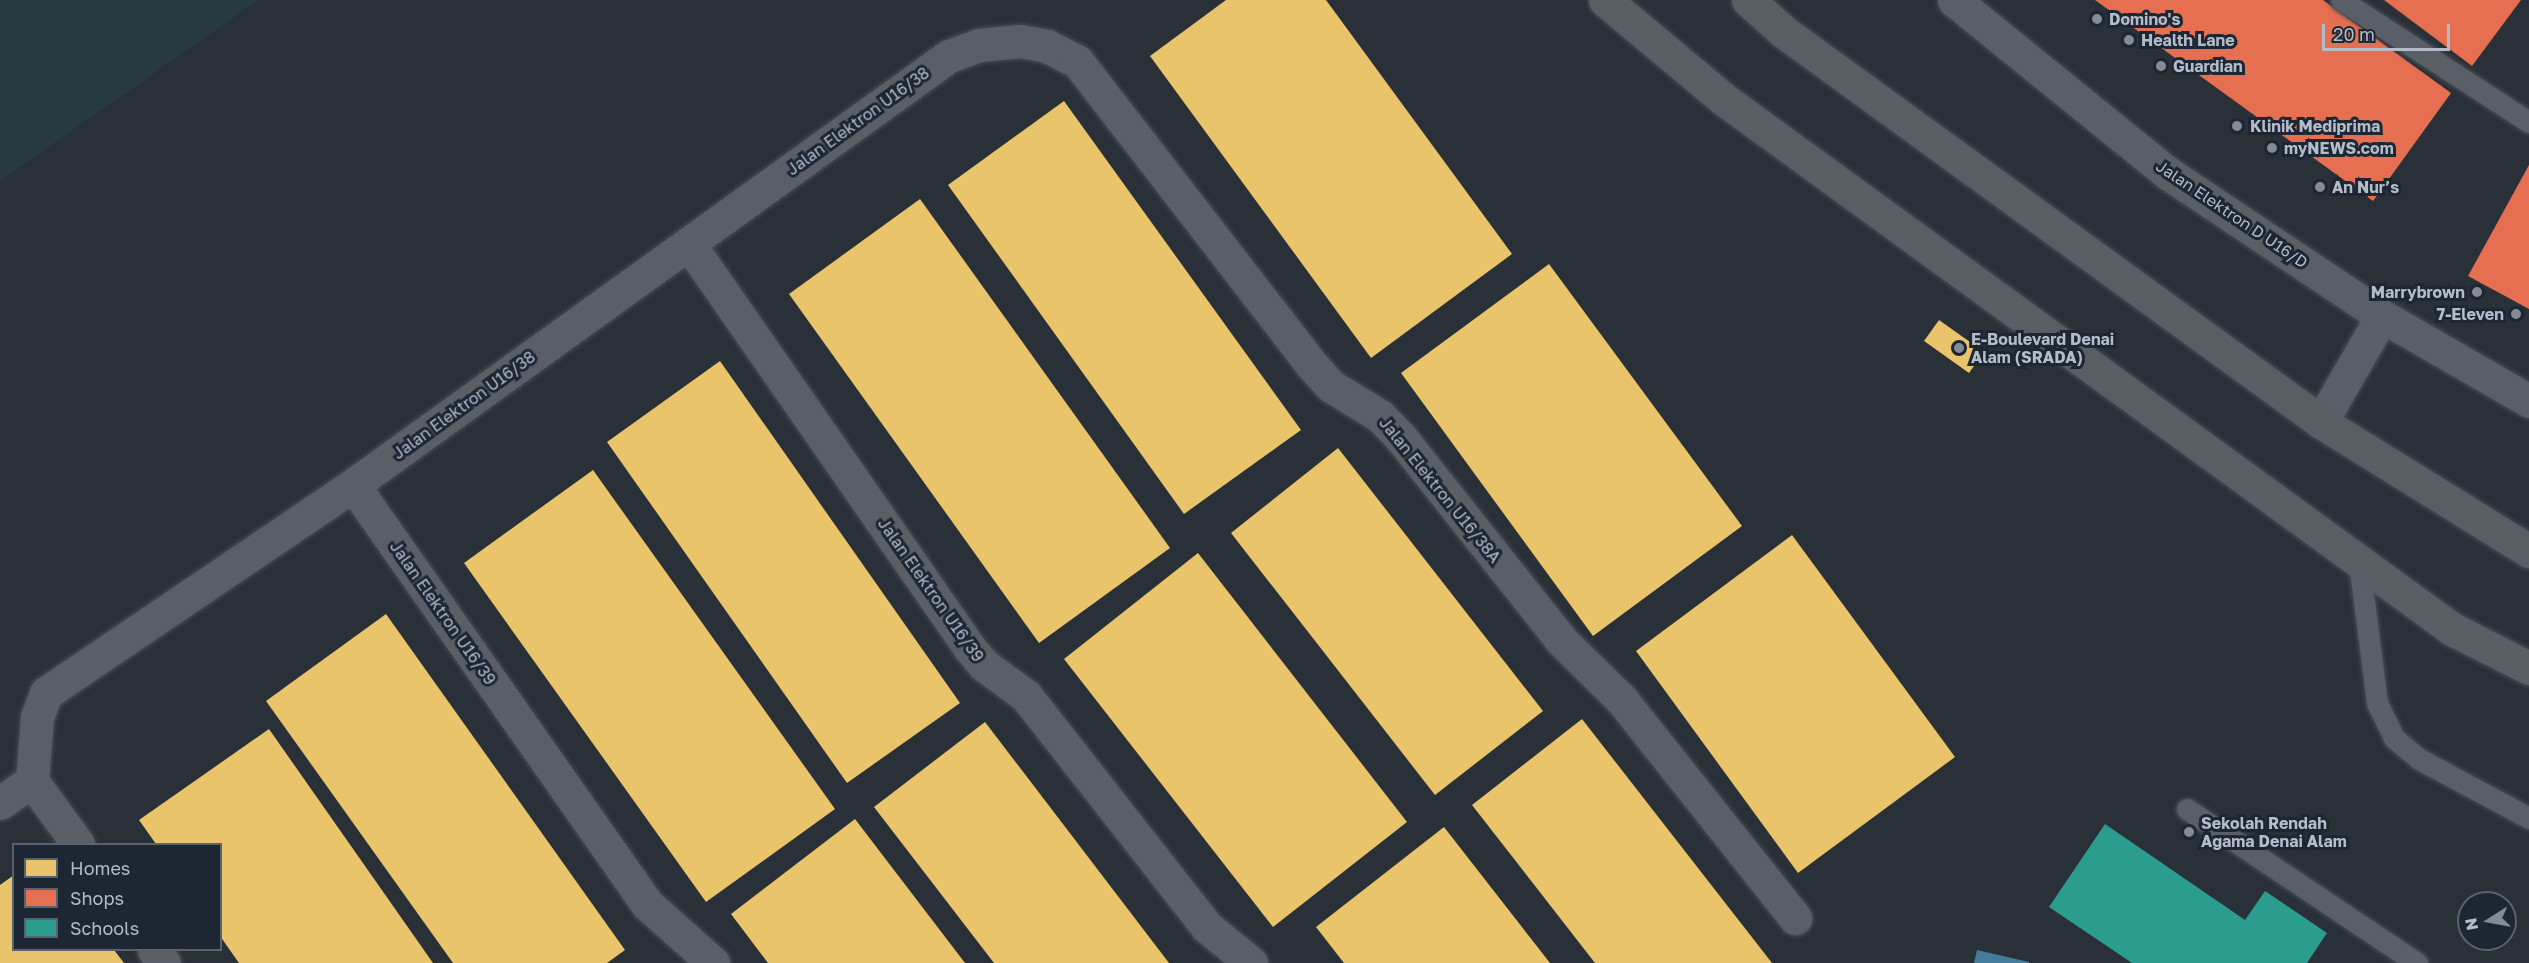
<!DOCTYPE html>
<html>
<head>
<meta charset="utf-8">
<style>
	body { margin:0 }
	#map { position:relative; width:2529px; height:963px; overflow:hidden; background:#2a3038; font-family:"Golos Text",sans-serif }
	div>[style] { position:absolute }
	.green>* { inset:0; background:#273a3e }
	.homes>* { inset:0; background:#e9c46a }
	.shops>* { inset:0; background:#e76f51 }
	.schools>* { inset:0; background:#2a9d8f }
	.public>* { inset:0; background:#457b9d }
	.roads { filter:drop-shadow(0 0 2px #484c53) drop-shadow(0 0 2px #484c53) }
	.service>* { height:21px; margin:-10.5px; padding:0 10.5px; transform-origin:10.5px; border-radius:10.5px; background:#5a5e66 }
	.minor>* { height:33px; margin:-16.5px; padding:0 16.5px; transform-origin:16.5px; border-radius:16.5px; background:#5a5e66 }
	.secondary>* { height:33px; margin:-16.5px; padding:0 16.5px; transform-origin:16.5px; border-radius:16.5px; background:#595d64 }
	.dots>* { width:16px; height:16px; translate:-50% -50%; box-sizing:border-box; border:3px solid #1d2633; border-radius:50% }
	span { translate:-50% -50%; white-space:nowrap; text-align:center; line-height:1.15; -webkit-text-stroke:6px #1d2633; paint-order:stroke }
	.poi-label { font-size:16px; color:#b4bcc9; font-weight:700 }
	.left { translate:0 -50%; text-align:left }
	.right { translate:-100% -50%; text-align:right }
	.street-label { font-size:16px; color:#b4bcc9 }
	.legend { position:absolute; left:12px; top:843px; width:210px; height:108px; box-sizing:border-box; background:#1d2633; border:2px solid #59626f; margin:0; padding:8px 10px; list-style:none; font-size:18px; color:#b4bcc9 }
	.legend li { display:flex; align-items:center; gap:12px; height:30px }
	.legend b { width:30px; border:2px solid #59626f }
	.north { position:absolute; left:2457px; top:891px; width:60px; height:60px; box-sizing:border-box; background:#1d2633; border:2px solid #59626f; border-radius:50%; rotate:259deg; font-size:16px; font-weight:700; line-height:24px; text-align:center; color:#b4bcc9 }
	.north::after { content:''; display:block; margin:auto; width:21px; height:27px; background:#848b96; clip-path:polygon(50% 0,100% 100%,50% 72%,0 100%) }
	.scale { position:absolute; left:2322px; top:24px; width:128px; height:27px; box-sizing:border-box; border:3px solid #b4bcc9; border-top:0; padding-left:8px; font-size:18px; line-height:21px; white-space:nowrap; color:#b4bcc9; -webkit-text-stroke:4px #1d2633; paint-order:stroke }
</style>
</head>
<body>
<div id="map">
	<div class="green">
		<i style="clip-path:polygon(0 0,259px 0,0 181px)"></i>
	</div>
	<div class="homes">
		<i style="clip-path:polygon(1226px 0,1326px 0,1512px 254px,1371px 358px,1150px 56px)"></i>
		<i style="clip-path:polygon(1064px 101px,1301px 430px,1184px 514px,948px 185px)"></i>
		<i style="clip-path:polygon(920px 199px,1170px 548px,1039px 643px,789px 294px)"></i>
		<i style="clip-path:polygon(1549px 264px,1742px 526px,1593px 636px,1401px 373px)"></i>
		<i style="clip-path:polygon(1939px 320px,1984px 352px,1969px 373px,1924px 341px)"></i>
		<i style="clip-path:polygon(720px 361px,960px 703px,847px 783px,607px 442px)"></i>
		<i style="clip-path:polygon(1338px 448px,1543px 711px,1435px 795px,1231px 533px)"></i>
		<i style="clip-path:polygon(593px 470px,835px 809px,706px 902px,464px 563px)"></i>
		<i style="clip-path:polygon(1792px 535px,1955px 757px,1798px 873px,1636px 651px)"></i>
		<i style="clip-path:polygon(1198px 553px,1407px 822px,1273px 927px,1064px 659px)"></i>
		<i style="clip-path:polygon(386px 614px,625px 950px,607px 963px,453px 963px,266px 701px)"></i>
		<i style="clip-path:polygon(1582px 719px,1772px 963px,1595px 963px,1472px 805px)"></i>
		<i style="clip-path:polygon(985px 722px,1169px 963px,994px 963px,874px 807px)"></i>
		<i style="clip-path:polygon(269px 729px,433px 963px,239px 963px,220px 936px,220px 844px,156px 844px,139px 820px)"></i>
		<i style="clip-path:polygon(855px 819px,965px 963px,768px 963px,731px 914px)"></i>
		<i style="clip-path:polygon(1444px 827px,1550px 963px,1344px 963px,1316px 927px)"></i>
		<i style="clip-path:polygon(14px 875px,14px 950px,114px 950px,124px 963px,0 963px,0 885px)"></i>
	</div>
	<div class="shops">
		<i style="clip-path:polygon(2095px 0,2323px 0,2451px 93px,2373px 201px)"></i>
		<i style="clip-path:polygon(2384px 0,2521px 0,2472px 66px)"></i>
		<i style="clip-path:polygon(2529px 165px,2529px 309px,2468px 276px)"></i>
	</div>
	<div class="schools">
		<i style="clip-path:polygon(2105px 824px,2245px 920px,2265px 891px,2327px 933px,2307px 963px,2132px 963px,2049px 907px)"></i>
	</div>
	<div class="public">
		<i style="clip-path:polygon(1977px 950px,2029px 962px,2029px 963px,1974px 963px)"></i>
	</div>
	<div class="roads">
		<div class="service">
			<i style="left:2341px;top:0;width:224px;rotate:33deg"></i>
			<i style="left:2359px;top:562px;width:142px;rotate:82.7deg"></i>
			<i style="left:2377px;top:703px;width:39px;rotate:64deg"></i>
			<i style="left:2394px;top:738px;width:33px;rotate:40deg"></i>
			<i style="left:2419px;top:759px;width:125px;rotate:28.2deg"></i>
			<i style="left:2187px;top:809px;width:277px;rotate:33.8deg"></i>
		</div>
		<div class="minor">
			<i style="left:1954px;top:0;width:277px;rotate:39deg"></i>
			<i style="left:2169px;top:174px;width:256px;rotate:33.7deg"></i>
			<i style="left:2382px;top:316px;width:170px;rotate:30deg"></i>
			<i style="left:689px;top:244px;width:489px;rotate:55.2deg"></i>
			<i style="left:968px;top:646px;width:25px;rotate:50deg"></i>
			<i style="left:984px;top:665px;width:52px;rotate:36.4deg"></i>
			<i style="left:1026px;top:696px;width:293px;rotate:51.9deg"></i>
			<i style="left:1207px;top:927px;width:57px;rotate:39.3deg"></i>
			<i style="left:2321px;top:422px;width:122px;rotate:-60.1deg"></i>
			<i style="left:353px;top:485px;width:512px;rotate:54.94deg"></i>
			<i style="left:647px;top:904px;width:89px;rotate:41.8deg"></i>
			<i style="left:32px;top:781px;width:64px;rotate:-85.5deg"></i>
			<i style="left:37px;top:717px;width:26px;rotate:-69deg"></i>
			<i style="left:46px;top:693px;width:371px;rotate:-34.1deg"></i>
			<i style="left:353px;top:485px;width:734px;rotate:-35.75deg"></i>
			<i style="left:949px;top:56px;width:32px;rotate:-20deg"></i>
			<i style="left:979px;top:45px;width:41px;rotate:-5.6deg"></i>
			<i style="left:1020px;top:41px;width:27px;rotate:10deg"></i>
			<i style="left:1047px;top:46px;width:34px;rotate:27deg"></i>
			<i style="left:1077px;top:61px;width:383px;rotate:52.3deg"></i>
			<i style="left:1311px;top:364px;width:30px;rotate:48deg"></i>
			<i style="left:1331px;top:386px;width:57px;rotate:31.5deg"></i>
			<i style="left:1380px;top:416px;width:30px;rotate:46deg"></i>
			<i style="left:1401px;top:438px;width:258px;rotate:51.6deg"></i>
			<i style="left:1561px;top:640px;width:84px;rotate:44.5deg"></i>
			<i style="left:1621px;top:699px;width:280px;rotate:51.5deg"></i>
			<i style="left:32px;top:781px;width:78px;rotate:53.9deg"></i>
			<i style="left:0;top:803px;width:39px;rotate:-35deg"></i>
			<i style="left:154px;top:950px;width:16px;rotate:52deg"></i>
		</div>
		<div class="secondary">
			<i style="left:1605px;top:0;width:153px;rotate:39.9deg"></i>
			<i style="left:1722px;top:98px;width:903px;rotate:36.03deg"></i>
			<i style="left:2452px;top:629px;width:86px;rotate:26.9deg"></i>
			<i style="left:1748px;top:0;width:48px;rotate:41.6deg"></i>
			<i style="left:1784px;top:32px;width:664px;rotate:35.99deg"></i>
			<i style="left:2321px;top:422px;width:245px;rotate:31.8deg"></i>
		</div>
	</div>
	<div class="dots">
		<i style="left:2097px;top:19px;background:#848b96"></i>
		<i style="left:2129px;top:40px;background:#848b96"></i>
		<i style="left:2161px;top:66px;background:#848b96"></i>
		<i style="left:2237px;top:126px;background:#848b96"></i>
		<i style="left:2272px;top:148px;background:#848b96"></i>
		<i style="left:2320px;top:187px;background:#848b96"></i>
		<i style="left:2477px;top:292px;background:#848b96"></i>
		<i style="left:2516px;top:314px;background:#848b96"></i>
		<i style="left:1959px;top:348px;background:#848b96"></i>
		<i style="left:2189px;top:832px;background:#848b96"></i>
	</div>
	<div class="poi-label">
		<span class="left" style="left:2109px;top:19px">Domino's</span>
		<span class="left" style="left:2141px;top:40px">Health Lane</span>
		<span class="left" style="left:2173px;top:66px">Guardian</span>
		<span class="left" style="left:2250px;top:126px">Klinik Mediprima</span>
		<span class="left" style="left:2284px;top:148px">myNEWS.com</span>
		<span class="left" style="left:2332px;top:187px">An Nur’s</span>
		<span class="right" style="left:2465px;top:292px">Marrybrown</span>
		<span class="right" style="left:2504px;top:314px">7-Eleven</span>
		<span class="left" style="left:1971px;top:348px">E-Boulevard Denai<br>Alam (SRADA)</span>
		<span class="left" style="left:2201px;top:832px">Sekolah Rendah<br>Agama Denai Alam</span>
	</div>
	<div class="street-label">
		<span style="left:858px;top:121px;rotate:-36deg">Jalan Elektron U16/38</span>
		<span style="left:2232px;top:214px;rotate:34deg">Jalan Elektron D U16/D</span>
		<span style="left:464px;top:405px;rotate:-36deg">Jalan Elektron U16/38</span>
		<span style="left:1440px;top:490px;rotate:51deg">Jalan Elektron U16/38A</span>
		<span style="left:931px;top:590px;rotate:55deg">Jalan Elektron U16/39</span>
		<span style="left:443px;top:613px;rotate:55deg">Jalan Elektron U16/39</span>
	</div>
	<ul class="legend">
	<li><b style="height:16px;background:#e9c46a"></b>Homes</li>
	<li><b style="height:16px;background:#e76f51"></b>Shops</li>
	<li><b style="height:16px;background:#2a9d8f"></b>Schools</li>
	</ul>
	<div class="north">N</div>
	<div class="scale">20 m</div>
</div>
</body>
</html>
